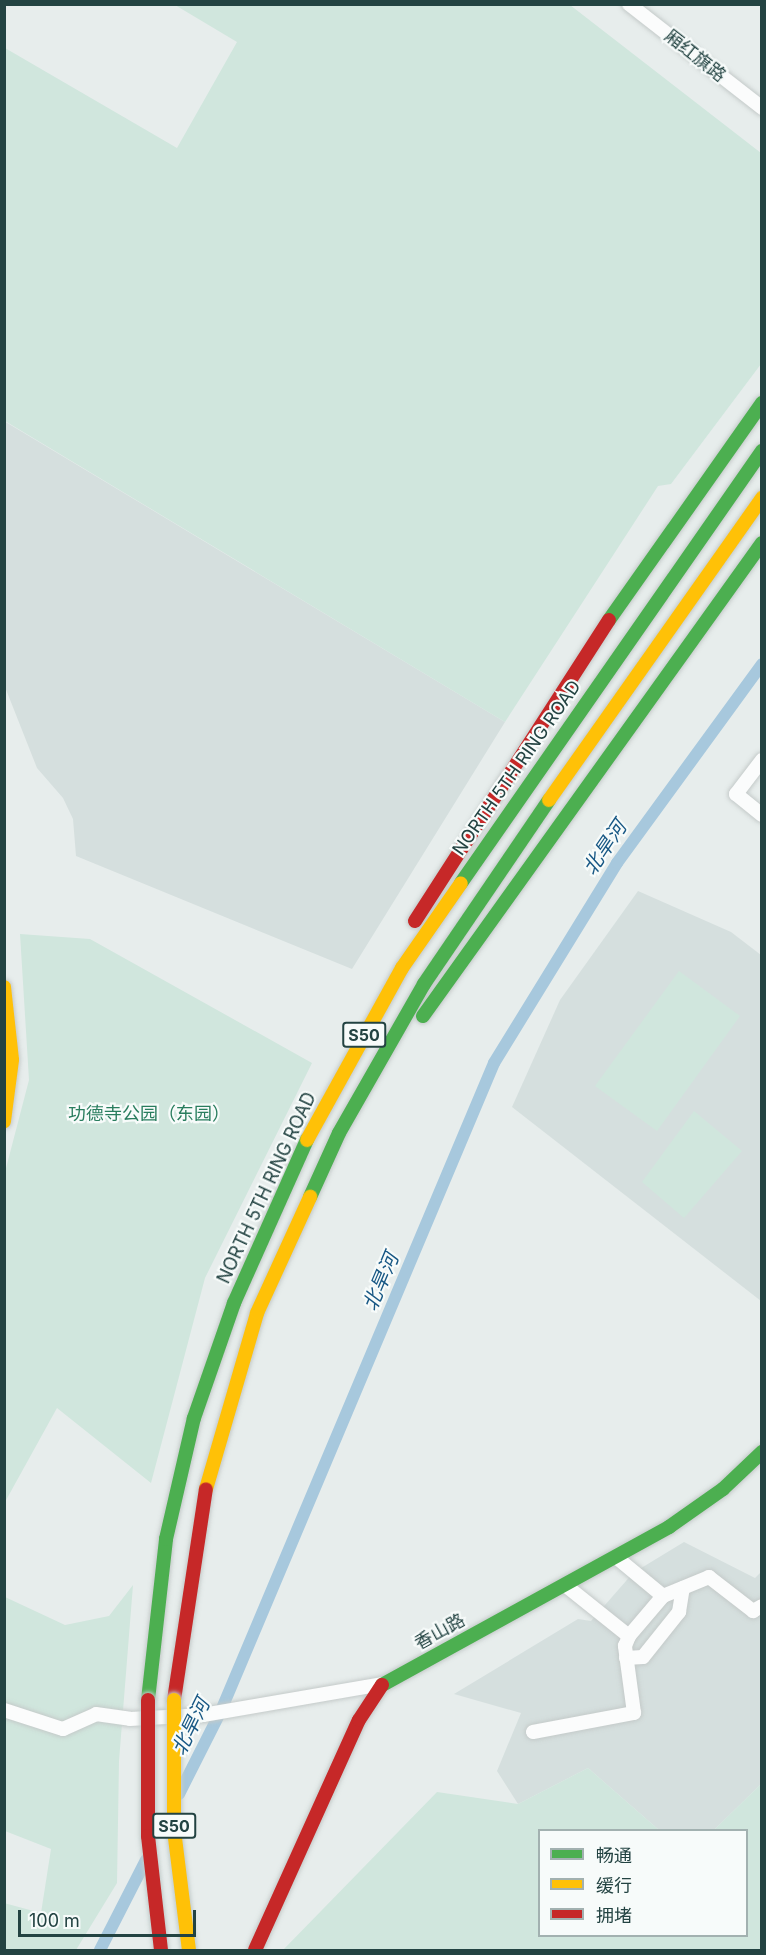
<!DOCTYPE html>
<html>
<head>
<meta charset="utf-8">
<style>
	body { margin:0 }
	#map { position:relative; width:766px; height:1955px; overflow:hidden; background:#e7edec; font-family:Inter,"Noto Sans SC",sans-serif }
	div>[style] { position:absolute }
	.built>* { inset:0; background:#d5dfde }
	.green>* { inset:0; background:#d0e6dd }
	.canal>* { height:12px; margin:-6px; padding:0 6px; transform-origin:6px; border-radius:6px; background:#a7c8dd }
	.roads { filter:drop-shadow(0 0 2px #c4cac9) drop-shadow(0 0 2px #c4cac9) }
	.street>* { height:14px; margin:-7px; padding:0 7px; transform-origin:7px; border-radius:7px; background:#fbfcfc }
	.fast>* { height:14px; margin:-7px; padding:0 7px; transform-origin:7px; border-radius:7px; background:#4caf50 }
	.slow>* { height:14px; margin:-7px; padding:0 7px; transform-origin:7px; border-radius:7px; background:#ffc107 }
	.jam>* { height:14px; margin:-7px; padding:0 7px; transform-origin:7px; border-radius:7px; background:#c62828 }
	.bridges { filter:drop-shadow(0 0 2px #c2cccb) drop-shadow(0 0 2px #c2cccb) }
	.slow-bridge>* { height:14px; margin:-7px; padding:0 7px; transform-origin:7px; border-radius:7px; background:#ffc107 }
	.jam-bridge>* { height:14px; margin:-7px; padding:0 7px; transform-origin:7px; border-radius:7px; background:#c62828 }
	span { translate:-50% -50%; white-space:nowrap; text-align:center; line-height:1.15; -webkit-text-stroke:4.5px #f7fbfa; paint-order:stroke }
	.shield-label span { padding:2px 4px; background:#f7fbfa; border:2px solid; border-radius:4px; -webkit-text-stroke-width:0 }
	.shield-label { font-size:16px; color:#234342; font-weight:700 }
	.street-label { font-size:18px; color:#234342 }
	.park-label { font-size:18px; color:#297d5e }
	.water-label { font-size:20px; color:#175784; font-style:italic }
	.frame { position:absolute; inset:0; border:6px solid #234342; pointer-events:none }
	.legend { position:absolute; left:538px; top:1829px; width:210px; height:108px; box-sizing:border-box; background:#f7fbfa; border:2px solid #a2b1b0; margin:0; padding:8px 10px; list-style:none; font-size:18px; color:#234342 }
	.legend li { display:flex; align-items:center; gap:12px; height:30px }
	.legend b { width:30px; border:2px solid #a2b1b0 }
	.scale { position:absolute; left:18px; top:1910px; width:178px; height:27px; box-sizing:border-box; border:3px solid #234342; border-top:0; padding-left:8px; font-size:18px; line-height:21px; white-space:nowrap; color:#234342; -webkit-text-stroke:4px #f7fbfa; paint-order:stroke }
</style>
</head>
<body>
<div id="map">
	<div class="built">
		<i style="clip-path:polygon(4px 421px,505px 722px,352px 969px,76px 856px,73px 819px,63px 798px,37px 768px,5px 687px)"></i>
		<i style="clip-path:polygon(638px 891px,731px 932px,761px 955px,761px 1301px,512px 1107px,560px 1000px)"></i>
		<i style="clip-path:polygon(684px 1542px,755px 1578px,761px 1572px,761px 1784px,714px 1830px,659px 1830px,588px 1768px,518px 1804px,497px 1771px,521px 1713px,454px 1694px,578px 1619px,591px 1621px,633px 1573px)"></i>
	</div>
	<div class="green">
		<i style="clip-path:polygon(175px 5px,570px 5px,761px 153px,761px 364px,671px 484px,658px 486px,505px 722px,5px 421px,5px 48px,177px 148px,237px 42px)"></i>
		<i style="clip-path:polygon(20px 934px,90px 939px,312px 1063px,205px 1278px,151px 1483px,57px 1408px,5px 1502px,5px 1172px,29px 1080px)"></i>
		<i style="clip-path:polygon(679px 971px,740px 1016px,657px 1131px,595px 1086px)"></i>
		<i style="clip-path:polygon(694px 1111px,742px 1151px,684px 1218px,642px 1182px)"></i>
		<i style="clip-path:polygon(133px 1585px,119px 1761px,117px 1883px,76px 1950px,5px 1950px,4px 1903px,41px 1913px,51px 1849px,5px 1831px,5px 1597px,65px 1625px,109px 1616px)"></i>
		<i style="clip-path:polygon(588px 1768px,659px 1830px,540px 1830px,540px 1936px,746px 1936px,746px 1830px,714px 1830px,761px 1784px,761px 1950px,283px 1950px,437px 1792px,518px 1804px)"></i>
	</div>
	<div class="canal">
		<i style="left:179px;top:1794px;width:91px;rotate:-63.2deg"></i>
		<i style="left:220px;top:1713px;width:705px;rotate:-67.14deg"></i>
		<i style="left:494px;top:1063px;width:235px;rotate:-58.4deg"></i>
		<i style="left:617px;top:863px;width:246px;rotate:-53.9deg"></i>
		<i style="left:100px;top:1950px;width:101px;rotate:-62.9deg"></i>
	</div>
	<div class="roads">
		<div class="street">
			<i style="left:629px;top:4px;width:169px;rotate:38deg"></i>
			<i style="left:762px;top:760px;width:43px;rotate:127.4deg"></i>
			<i style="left:736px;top:794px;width:33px;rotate:39deg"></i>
			<i style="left:565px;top:1585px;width:82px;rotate:38.6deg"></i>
			<i style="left:629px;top:1636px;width:52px;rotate:-49.6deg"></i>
			<i style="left:663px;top:1596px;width:61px;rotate:-140.3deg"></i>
			<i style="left:663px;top:1596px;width:50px;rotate:-22.4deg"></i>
			<i style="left:709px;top:1577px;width:56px;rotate:37.7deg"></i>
			<i style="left:753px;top:1611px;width:10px;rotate:-29deg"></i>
			<i style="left:626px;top:1658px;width:17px;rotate:-3deg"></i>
			<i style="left:643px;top:1657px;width:58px;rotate:-51.3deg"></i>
			<i style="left:679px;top:1612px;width:24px;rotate:-81deg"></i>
			<i style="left:4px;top:1710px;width:62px;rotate:17.9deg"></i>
			<i style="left:63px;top:1729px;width:36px;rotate:-24deg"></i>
			<i style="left:96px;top:1714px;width:34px;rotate:8deg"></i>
			<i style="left:130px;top:1719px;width:73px;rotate:-3.1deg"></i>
			<i style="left:203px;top:1715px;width:183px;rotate:-9.8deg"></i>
			<i style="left:533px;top:1732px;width:103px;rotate:-10.7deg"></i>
			<i style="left:634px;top:1713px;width:68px;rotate:-97.7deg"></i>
			<i style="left:625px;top:1646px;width:11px;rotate:-68deg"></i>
		</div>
		<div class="fast">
			<i style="left:609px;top:620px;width:266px;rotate:-54.8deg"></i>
			<i style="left:461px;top:883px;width:527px;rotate:-55.13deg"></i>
			<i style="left:423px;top:1016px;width:582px;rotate:-54.37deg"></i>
			<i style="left:310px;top:1197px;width:70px;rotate:-65.6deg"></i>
			<i style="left:339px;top:1133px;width:172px;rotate:-60.3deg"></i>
			<i style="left:424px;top:984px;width:222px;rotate:-55.8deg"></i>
			<i style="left:382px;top:1685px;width:328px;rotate:-28.8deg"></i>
			<i style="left:669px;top:1527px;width:66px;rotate:-35.1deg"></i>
			<i style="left:723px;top:1489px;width:54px;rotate:-43.5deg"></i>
			<i style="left:148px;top:1700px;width:162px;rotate:-83.6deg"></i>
			<i style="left:166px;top:1539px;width:124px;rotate:-77deg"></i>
			<i style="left:194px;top:1418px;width:122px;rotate:-70.8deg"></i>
			<i style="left:234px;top:1303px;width:179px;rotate:-65.9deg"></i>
		</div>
		<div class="slow">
			<i style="left:549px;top:800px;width:370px;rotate:-54.8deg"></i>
			<i style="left:4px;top:987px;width:73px;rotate:83.7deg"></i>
			<i style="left:12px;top:1060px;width:62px;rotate:97.5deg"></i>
			<i style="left:307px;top:1140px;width:196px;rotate:-61.1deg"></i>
			<i style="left:402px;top:968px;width:103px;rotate:-55.2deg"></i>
			<i style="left:206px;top:1489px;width:183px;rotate:-73.8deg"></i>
			<i style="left:257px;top:1313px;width:128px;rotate:-65.4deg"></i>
		</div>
		<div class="jam">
			<i style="left:415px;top:921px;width:358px;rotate:-57.2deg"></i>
			<i style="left:174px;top:1700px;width:213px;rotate:-81.4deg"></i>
			<i style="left:255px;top:1950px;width:252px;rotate:-65.7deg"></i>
			<i style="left:359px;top:1720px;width:42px;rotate:-56.7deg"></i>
		</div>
	</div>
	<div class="bridges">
		<div class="slow-bridge">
			<i style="left:174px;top:1700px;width:130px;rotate:90deg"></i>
			<i style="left:174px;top:1830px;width:121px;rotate:82.9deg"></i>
		</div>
		<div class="jam-bridge">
			<i style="left:148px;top:1700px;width:136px;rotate:90deg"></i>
			<i style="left:148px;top:1836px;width:115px;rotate:83.5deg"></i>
		</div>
	</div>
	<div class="shield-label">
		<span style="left:364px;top:1035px">S50</span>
		<span style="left:174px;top:1826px">S50</span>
	</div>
	<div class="street-label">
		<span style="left:695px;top:56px;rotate:38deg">厢红旗路</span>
		<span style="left:517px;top:768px;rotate:-55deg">NORTH 5TH RING ROAD</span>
		<span style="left:267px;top:1188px;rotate:-65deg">NORTH 5TH RING ROAD</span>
		<span style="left:440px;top:1632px;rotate:-29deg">香山路</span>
	</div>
	<div class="park-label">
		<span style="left:149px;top:1114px">功德寺公园（东园）</span>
	</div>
	<div class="water-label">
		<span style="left:605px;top:848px;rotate:-56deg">北旱河</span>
		<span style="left:381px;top:1282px;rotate:-67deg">北旱河</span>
		<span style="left:191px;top:1727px;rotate:-64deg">北旱河</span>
	</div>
	<div class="frame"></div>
	<ul class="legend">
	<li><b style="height:8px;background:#4caf50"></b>畅通</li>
	<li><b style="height:8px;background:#ffc107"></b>缓行</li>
	<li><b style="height:8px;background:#c62828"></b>拥堵</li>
	</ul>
	<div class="scale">100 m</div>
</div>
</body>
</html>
